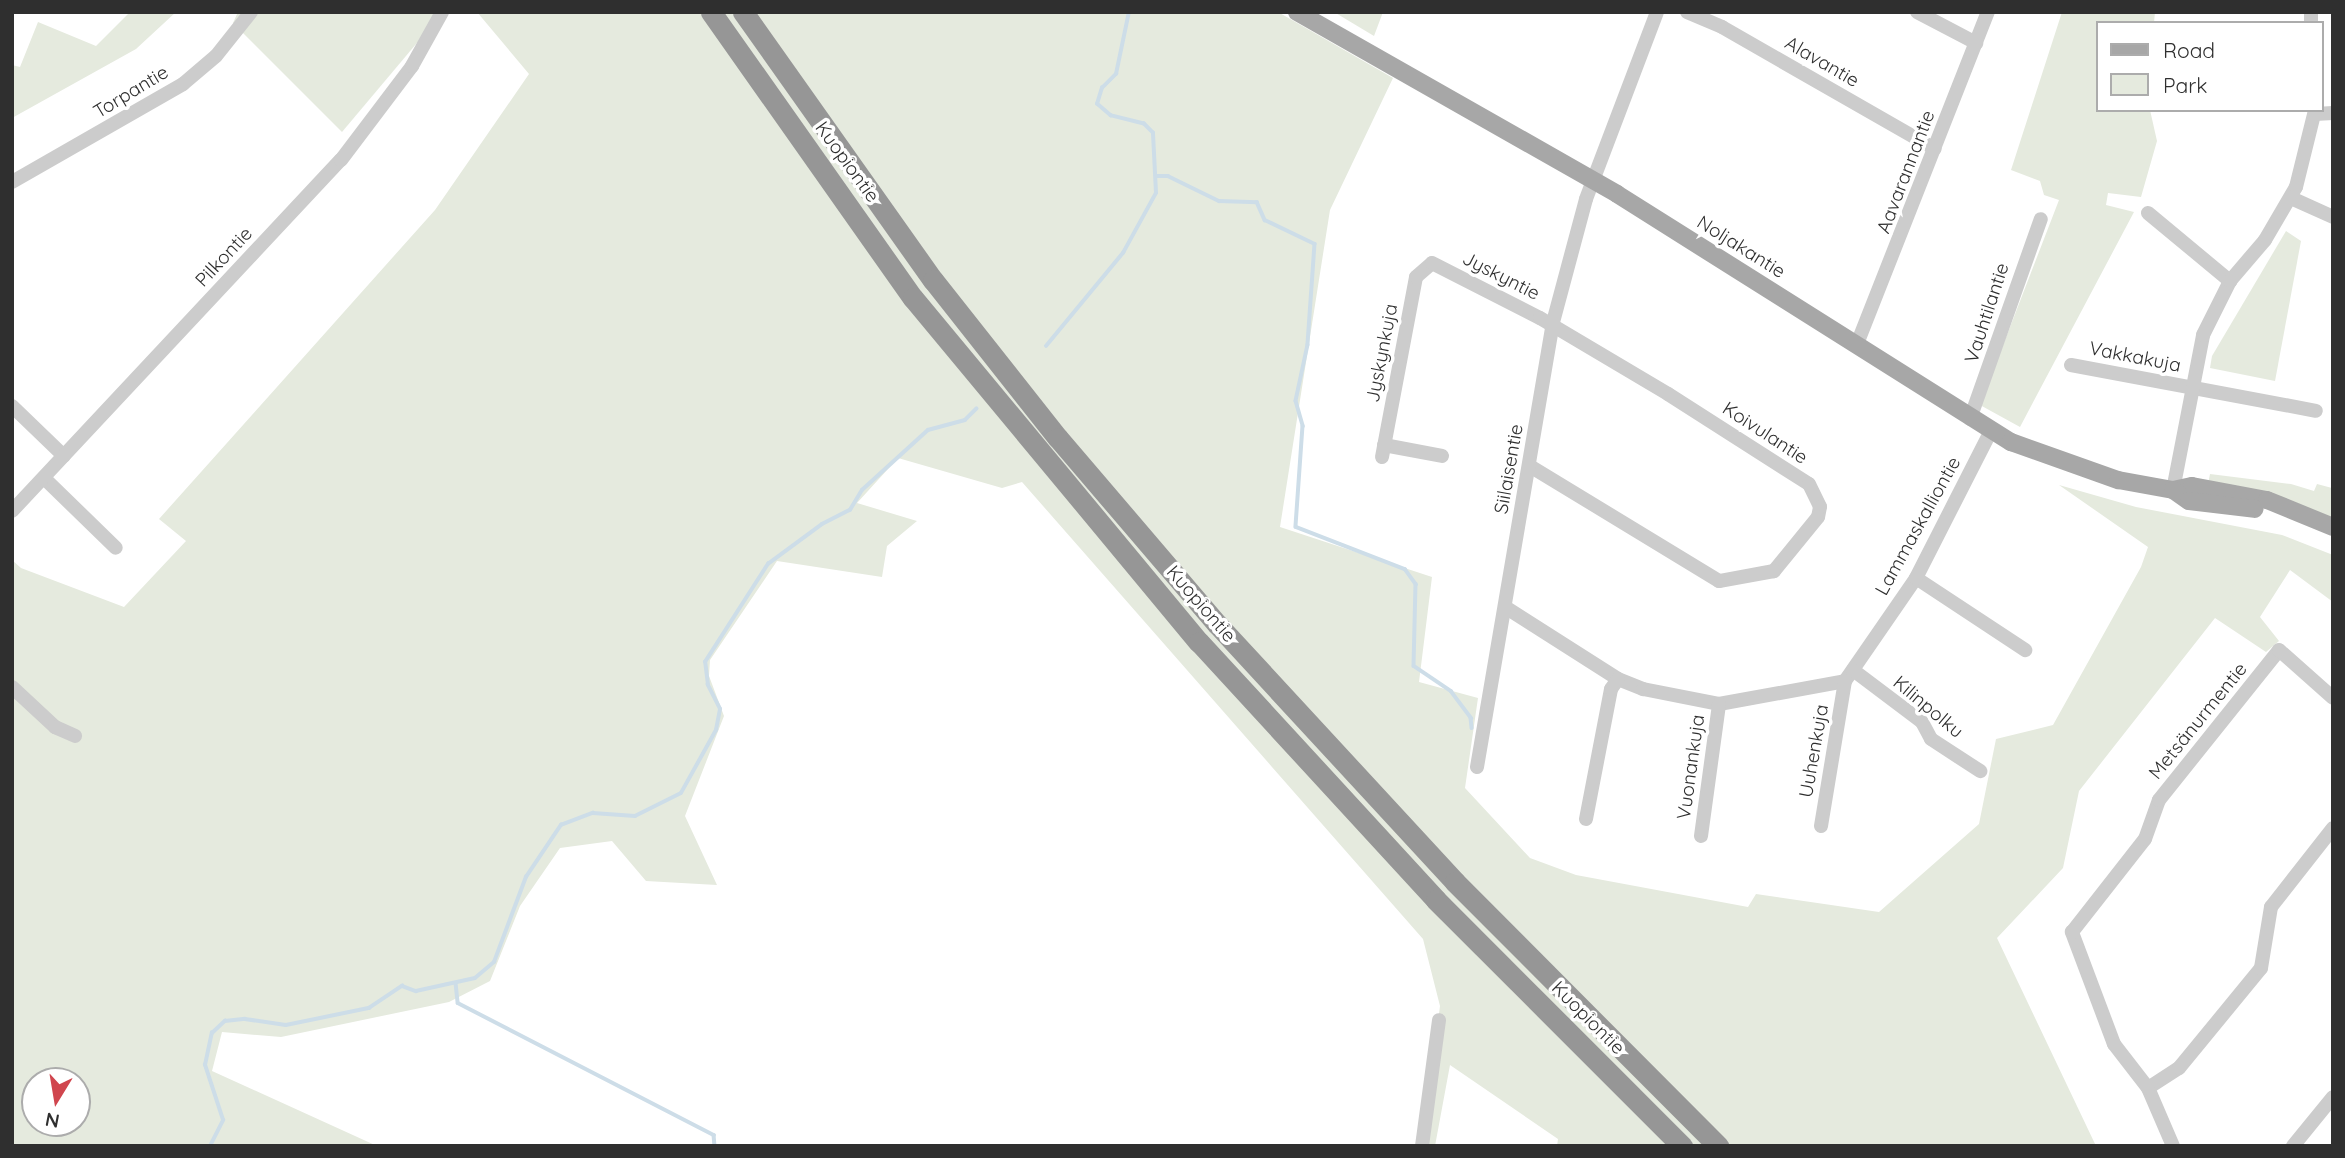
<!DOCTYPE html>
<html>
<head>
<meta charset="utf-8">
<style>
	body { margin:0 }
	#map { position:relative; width:2345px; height:1158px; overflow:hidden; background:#fff; font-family:Quicksand,sans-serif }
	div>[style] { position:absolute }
	.green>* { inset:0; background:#e5eade }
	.stream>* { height:3.5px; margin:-1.75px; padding:0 1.75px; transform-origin:1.75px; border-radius:1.75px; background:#cddde8 }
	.minor>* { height:14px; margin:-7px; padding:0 7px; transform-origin:7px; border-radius:7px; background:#ccc }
	.major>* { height:18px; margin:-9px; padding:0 9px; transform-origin:9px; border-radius:9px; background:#a7a7a7 }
	.highway>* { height:21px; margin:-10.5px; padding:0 10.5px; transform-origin:10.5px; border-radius:10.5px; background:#969696 }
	span { translate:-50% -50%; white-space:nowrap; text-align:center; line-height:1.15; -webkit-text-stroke:7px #fff; paint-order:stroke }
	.street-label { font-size:19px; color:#2f2f2f }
	.frame { position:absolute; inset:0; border:14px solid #2f2f2f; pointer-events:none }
	.legend { position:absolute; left:2096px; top:21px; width:228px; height:91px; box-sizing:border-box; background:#fff; border:2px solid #acacac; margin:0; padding:9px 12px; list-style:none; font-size:21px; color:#2f2f2f }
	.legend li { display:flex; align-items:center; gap:14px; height:35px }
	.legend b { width:35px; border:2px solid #acacac }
	.north { position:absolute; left:21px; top:1067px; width:70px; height:70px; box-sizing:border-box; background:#fff; border:2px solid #acacac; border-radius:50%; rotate:191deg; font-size:19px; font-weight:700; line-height:28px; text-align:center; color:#2f2f2f }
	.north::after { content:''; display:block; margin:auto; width:24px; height:32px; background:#d0464e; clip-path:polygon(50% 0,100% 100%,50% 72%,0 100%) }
</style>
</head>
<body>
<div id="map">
	<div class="green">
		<i style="clip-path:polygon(130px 12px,176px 12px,136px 49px,12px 118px,12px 65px,20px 67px,38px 22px,96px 46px)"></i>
		<i style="clip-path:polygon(238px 12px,443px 12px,342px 132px,233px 23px)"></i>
		<i style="clip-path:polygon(evenodd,477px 12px,1278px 12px,1393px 78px,1330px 210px,1280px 527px,1432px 577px,1419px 682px,1478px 698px,1465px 788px,1530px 858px,1576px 875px,1748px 907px,1756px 894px,1879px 912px,1979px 824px,1996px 739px,2053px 725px,2141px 567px,2148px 547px,2059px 485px,2136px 507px,2282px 535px,2333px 555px,2333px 602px,2290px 570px,2260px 617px,2279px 641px,2266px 652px,2215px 618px,2079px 791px,2063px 868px,1997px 938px,2096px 1146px,1557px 1146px,1558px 1139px,1450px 1065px,1435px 1146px,1422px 1146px,1440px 1006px,1423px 939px,1022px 482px,1002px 488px,898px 458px,857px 503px,917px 521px,887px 546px,882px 577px,777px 561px,710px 660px,709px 676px,724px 716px,685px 816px,717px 885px,646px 881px,612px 841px,560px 848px,520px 906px,490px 981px,449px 1002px,281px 1037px,222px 1032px,212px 1071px,377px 1146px,12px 1146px,12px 560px,21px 568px,124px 607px,186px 541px,159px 519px,435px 210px,529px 74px,477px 12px,35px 1081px,77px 1081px,77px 1123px,35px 1123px,35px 1081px)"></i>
		<i style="clip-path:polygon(1334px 12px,1383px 12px,1374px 36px)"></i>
		<i style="clip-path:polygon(2062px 12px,2155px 12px,2154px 23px,2098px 23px,2098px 110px,2150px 110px,2157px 141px,2141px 197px,2108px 193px,2106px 205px,2134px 212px,2020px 427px,1980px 405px,2059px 200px,2044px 195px,2040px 181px,2011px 170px)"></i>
		<i style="clip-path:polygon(2286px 231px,2301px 241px,2275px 381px,2210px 368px,2212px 356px)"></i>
		<i style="clip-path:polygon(2210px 474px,2291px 484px,2314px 491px,2317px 484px,2332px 488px,2333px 520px,2208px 484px)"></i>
	</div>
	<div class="stream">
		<i style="left:1157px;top:176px;width:11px"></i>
		<i style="left:1168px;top:176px;width:57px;rotate:26.1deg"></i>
		<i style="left:1219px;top:201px;width:38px;rotate:2deg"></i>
		<i style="left:1257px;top:202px;width:20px;rotate:66deg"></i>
		<i style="left:1265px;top:220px;width:55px;rotate:25.6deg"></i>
		<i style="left:1315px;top:244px;width:101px;rotate:94deg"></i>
		<i style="left:1308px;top:345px;width:57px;rotate:102.1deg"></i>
		<i style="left:1296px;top:401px;width:26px;rotate:74deg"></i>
		<i style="left:1303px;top:426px;width:101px;rotate:94deg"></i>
		<i style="left:1296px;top:527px;width:117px;rotate:21.1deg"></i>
		<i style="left:1405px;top:569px;width:19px;rotate:54deg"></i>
		<i style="left:1416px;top:584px;width:82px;rotate:91.4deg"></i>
		<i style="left:1414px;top:666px;width:45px;rotate:34deg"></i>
		<i style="left:1451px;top:691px;width:34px;rotate:53deg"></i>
		<i style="left:1471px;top:718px;width:10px;rotate:84deg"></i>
		<i style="left:1046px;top:346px;width:121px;rotate:-50.4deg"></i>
		<i style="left:1123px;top:253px;width:68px;rotate:-61.2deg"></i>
		<i style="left:1156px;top:193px;width:60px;rotate:-92.9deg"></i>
		<i style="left:1153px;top:133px;width:13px;rotate:-135deg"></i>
		<i style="left:1144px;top:124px;width:34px;rotate:-166deg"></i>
		<i style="left:1111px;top:116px;width:18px;rotate:-139deg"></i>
		<i style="left:1097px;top:104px;width:17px;rotate:-73deg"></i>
		<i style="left:1102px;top:88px;width:20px;rotate:-45deg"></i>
		<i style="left:1116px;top:74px;width:63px;rotate:-78.2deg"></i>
		<i style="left:456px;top:983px;width:20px;rotate:84deg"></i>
		<i style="left:458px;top:1003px;width:288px;rotate:27.3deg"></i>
		<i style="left:714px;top:1135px;width:11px;rotate:85deg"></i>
		<i style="left:210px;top:1146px;width:29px;rotate:-63deg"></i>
		<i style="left:223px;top:1120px;width:58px;rotate:-108.1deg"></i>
		<i style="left:205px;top:1065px;width:33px;rotate:-78deg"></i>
		<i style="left:212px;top:1033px;width:18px;rotate:-43deg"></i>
		<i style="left:225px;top:1021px;width:20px;rotate:-6deg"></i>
		<i style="left:245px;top:1019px;width:41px;rotate:8.3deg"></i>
		<i style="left:286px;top:1025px;width:85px;rotate:-11.6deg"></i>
		<i style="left:369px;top:1008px;width:40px;rotate:-34deg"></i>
		<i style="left:402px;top:986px;width:15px;rotate:20deg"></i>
		<i style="left:416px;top:991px;width:60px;rotate:-12.4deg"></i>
		<i style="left:475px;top:978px;width:25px;rotate:-40deg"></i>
		<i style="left:494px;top:962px;width:91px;rotate:-69.4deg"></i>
		<i style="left:526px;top:877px;width:63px;rotate:-56.1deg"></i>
		<i style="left:561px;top:825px;width:34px;rotate:-21deg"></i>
		<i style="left:593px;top:813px;width:42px;rotate:4.1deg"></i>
		<i style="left:635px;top:816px;width:51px;rotate:-26.6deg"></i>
		<i style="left:681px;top:793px;width:72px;rotate:-60.9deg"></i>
		<i style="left:716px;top:730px;width:21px;rotate:-79deg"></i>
		<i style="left:720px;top:709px;width:27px;rotate:-117deg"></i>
		<i style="left:708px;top:685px;width:23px;rotate:-97deg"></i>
		<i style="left:705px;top:662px;width:117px;rotate:-57.3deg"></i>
		<i style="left:768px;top:564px;width:67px;rotate:-36.5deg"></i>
		<i style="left:822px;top:524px;width:31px;rotate:-27deg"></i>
		<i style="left:850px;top:510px;width:23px;rotate:-59deg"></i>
		<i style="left:862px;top:490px;width:89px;rotate:-42.3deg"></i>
		<i style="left:928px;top:430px;width:38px;rotate:-15deg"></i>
		<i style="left:965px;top:420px;width:16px;rotate:-45deg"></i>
	</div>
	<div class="minor">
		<i style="left:1687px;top:12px;width:38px;rotate:23deg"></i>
		<i style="left:1722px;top:27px;width:245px;rotate:29.8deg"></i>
		<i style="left:1917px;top:12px;width:67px;rotate:27.7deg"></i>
		<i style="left:2311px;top:12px;width:11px;rotate:90deg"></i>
		<i style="left:2315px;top:114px;width:18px;rotate:-3deg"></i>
		<i style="left:12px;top:182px;width:197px;rotate:-29.8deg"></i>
		<i style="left:183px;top:84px;width:43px;rotate:-40.3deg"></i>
		<i style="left:216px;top:56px;width:56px;rotate:-51.5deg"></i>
		<i style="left:2291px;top:198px;width:46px;rotate:24.3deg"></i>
		<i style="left:2148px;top:213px;width:107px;rotate:39.7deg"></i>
		<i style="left:1857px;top:344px;width:357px;rotate:-68.5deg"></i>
		<i style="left:2071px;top:365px;width:249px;rotate:10.6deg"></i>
		<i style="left:12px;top:406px;width:72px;rotate:43.9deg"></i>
		<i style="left:1970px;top:419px;width:212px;rotate:-70.5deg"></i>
		<i style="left:1384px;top:445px;width:59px;rotate:10.7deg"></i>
		<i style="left:1382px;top:457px;width:183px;rotate:-79.3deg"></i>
		<i style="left:1416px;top:277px;width:21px;rotate:-41deg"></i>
		<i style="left:1432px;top:263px;width:121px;rotate:27deg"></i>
		<i style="left:1540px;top:318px;width:149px;rotate:30.7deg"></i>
		<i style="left:1668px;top:394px;width:167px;rotate:32.6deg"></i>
		<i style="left:1809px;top:484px;width:25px;rotate:64deg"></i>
		<i style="left:1820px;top:507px;width:10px;rotate:101deg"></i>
		<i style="left:1818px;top:517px;width:70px;rotate:129.2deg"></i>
		<i style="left:1774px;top:571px;width:56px;rotate:169.7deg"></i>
		<i style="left:1719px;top:581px;width:221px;rotate:-148.7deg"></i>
		<i style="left:44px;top:478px;width:100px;rotate:44.2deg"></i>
		<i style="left:2173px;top:490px;width:158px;rotate:-79deg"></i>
		<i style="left:2203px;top:335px;width:60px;rotate:-63.4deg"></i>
		<i style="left:2230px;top:281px;width:54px;rotate:-49.5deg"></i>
		<i style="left:2265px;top:240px;width:61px;rotate:-59.7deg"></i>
		<i style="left:2296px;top:187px;width:79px;rotate:-76.1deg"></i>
		<i style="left:12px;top:511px;width:481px;rotate:-46.9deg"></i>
		<i style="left:341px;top:160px;width:118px;rotate:-52.9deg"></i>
		<i style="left:412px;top:66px;width:62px;rotate:-60.9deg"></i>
		<i style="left:1916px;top:578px;width:131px;rotate:33.4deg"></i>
		<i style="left:1505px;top:607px;width:134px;rotate:32.5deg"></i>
		<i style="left:1618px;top:679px;width:27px;rotate:22deg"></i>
		<i style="left:1643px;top:689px;width:77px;rotate:11.2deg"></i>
		<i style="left:1719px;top:704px;width:128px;rotate:-10.3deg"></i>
		<i style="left:1845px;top:681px;width:125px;rotate:-55.4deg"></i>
		<i style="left:1916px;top:578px;width:165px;rotate:-63deg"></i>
		<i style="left:1853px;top:670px;width:86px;rotate:37deg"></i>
		<i style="left:1922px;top:722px;width:19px;rotate:62deg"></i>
		<i style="left:1931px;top:739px;width:59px;rotate:33.1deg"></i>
		<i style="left:12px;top:687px;width:59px;rotate:42.9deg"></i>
		<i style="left:55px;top:727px;width:22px;rotate:24deg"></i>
		<i style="left:1477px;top:767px;width:447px;rotate:-80.3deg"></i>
		<i style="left:1552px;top:326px;width:131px;rotate:-75deg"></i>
		<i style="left:1586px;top:199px;width:200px;rotate:-69.2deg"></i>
		<i style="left:1586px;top:819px;width:132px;rotate:-79.1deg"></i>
		<i style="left:1611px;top:689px;width:12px;rotate:-55deg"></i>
		<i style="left:1821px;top:826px;width:147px;rotate:-80.6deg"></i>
		<i style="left:1701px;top:836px;width:133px;rotate:-82.2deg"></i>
		<i style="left:2148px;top:1088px;width:37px;rotate:-33deg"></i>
		<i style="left:2179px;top:1068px;width:129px;rotate:-50.6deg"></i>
		<i style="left:2261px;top:968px;width:62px;rotate:-80.7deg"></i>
		<i style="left:2271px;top:907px;width:100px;rotate:-51.9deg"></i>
		<i style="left:1422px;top:1146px;width:127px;rotate:-82.3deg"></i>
		<i style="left:2173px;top:1146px;width:63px;rotate:-113.3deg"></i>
		<i style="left:2148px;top:1088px;width:56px;rotate:-127.7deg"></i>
		<i style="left:2114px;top:1044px;width:120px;rotate:-110.6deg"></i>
		<i style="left:2072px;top:932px;width:118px;rotate:-51.9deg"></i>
		<i style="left:2145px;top:839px;width:41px;rotate:-70.3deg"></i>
		<i style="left:2159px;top:800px;width:192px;rotate:-51.3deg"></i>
		<i style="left:2279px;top:650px;width:72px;rotate:41.6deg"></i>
		<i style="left:2293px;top:1146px;width:63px;rotate:-50.8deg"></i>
	</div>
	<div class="major">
		<i style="left:1297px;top:12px;width:368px;rotate:29.6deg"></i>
		<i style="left:1617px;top:194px;width:466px;rotate:32.2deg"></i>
		<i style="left:2011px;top:442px;width:114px;rotate:19.6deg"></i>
		<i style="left:2118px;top:480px;width:56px;rotate:10.3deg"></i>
		<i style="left:2173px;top:490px;width:19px;rotate:-12deg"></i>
		<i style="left:2192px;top:486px;width:76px;rotate:10.6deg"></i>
		<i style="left:2267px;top:500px;width:71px;rotate:22.2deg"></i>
		<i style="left:2173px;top:490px;width:19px;rotate:35deg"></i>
		<i style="left:2189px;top:501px;width:66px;rotate:6.9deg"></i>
	</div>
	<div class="highway">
		<i style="left:711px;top:12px;width:350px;rotate:54.8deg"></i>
		<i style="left:913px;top:298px;width:447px;rotate:50.3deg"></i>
		<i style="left:1199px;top:642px;width:350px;rotate:47.4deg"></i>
		<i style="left:1436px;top:900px;width:348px;rotate:45deg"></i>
		<i style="left:743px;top:12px;width:329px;rotate:54.7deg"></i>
		<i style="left:933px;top:280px;width:201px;rotate:51.7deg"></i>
		<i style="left:1058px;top:438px;width:245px;rotate:49.5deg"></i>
		<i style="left:1217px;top:624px;width:351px;rotate:47.3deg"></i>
		<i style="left:1455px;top:882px;width:373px;rotate:45.1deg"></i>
	</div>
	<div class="street-label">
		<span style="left:1822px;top:62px;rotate:30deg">Alavantie</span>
		<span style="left:131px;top:92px;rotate:-31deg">Torpantie</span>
		<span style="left:847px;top:162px;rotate:54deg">Kuopiontie</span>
		<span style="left:1906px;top:172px;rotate:-69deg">Aavarannantie</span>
		<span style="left:1741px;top:247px;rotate:32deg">Noljakantie</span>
		<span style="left:224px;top:257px;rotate:-47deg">Pilkontie</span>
		<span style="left:1501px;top:276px;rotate:27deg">Jyskyntie</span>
		<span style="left:1987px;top:313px;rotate:-72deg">Vauhtilantie</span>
		<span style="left:1382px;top:353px;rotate:-79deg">Jyskynkuja</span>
		<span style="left:2135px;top:357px;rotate:11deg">Vakkakuja</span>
		<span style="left:1765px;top:433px;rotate:33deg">Koivulantie</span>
		<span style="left:1509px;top:469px;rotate:-80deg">Siilaisentie</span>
		<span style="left:1918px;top:526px;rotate:-61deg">Lammaskalliontie</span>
		<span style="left:1201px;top:604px;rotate:49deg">Kuopiontie</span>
		<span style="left:1928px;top:707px;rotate:40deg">Kilinpolku</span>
		<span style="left:2198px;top:721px;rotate:-51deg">Metsänurmentie</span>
		<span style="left:1814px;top:751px;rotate:-80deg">Uuhenkuja</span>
		<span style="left:1691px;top:767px;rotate:-82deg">Vuonankuja</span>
		<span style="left:1588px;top:1018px;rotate:45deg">Kuopiontie</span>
	</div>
	<div class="frame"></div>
	<ul class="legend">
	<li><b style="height:9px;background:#a7a7a7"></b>Road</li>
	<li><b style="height:19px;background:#e5eade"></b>Park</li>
	</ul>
	<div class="north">N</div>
</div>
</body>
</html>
